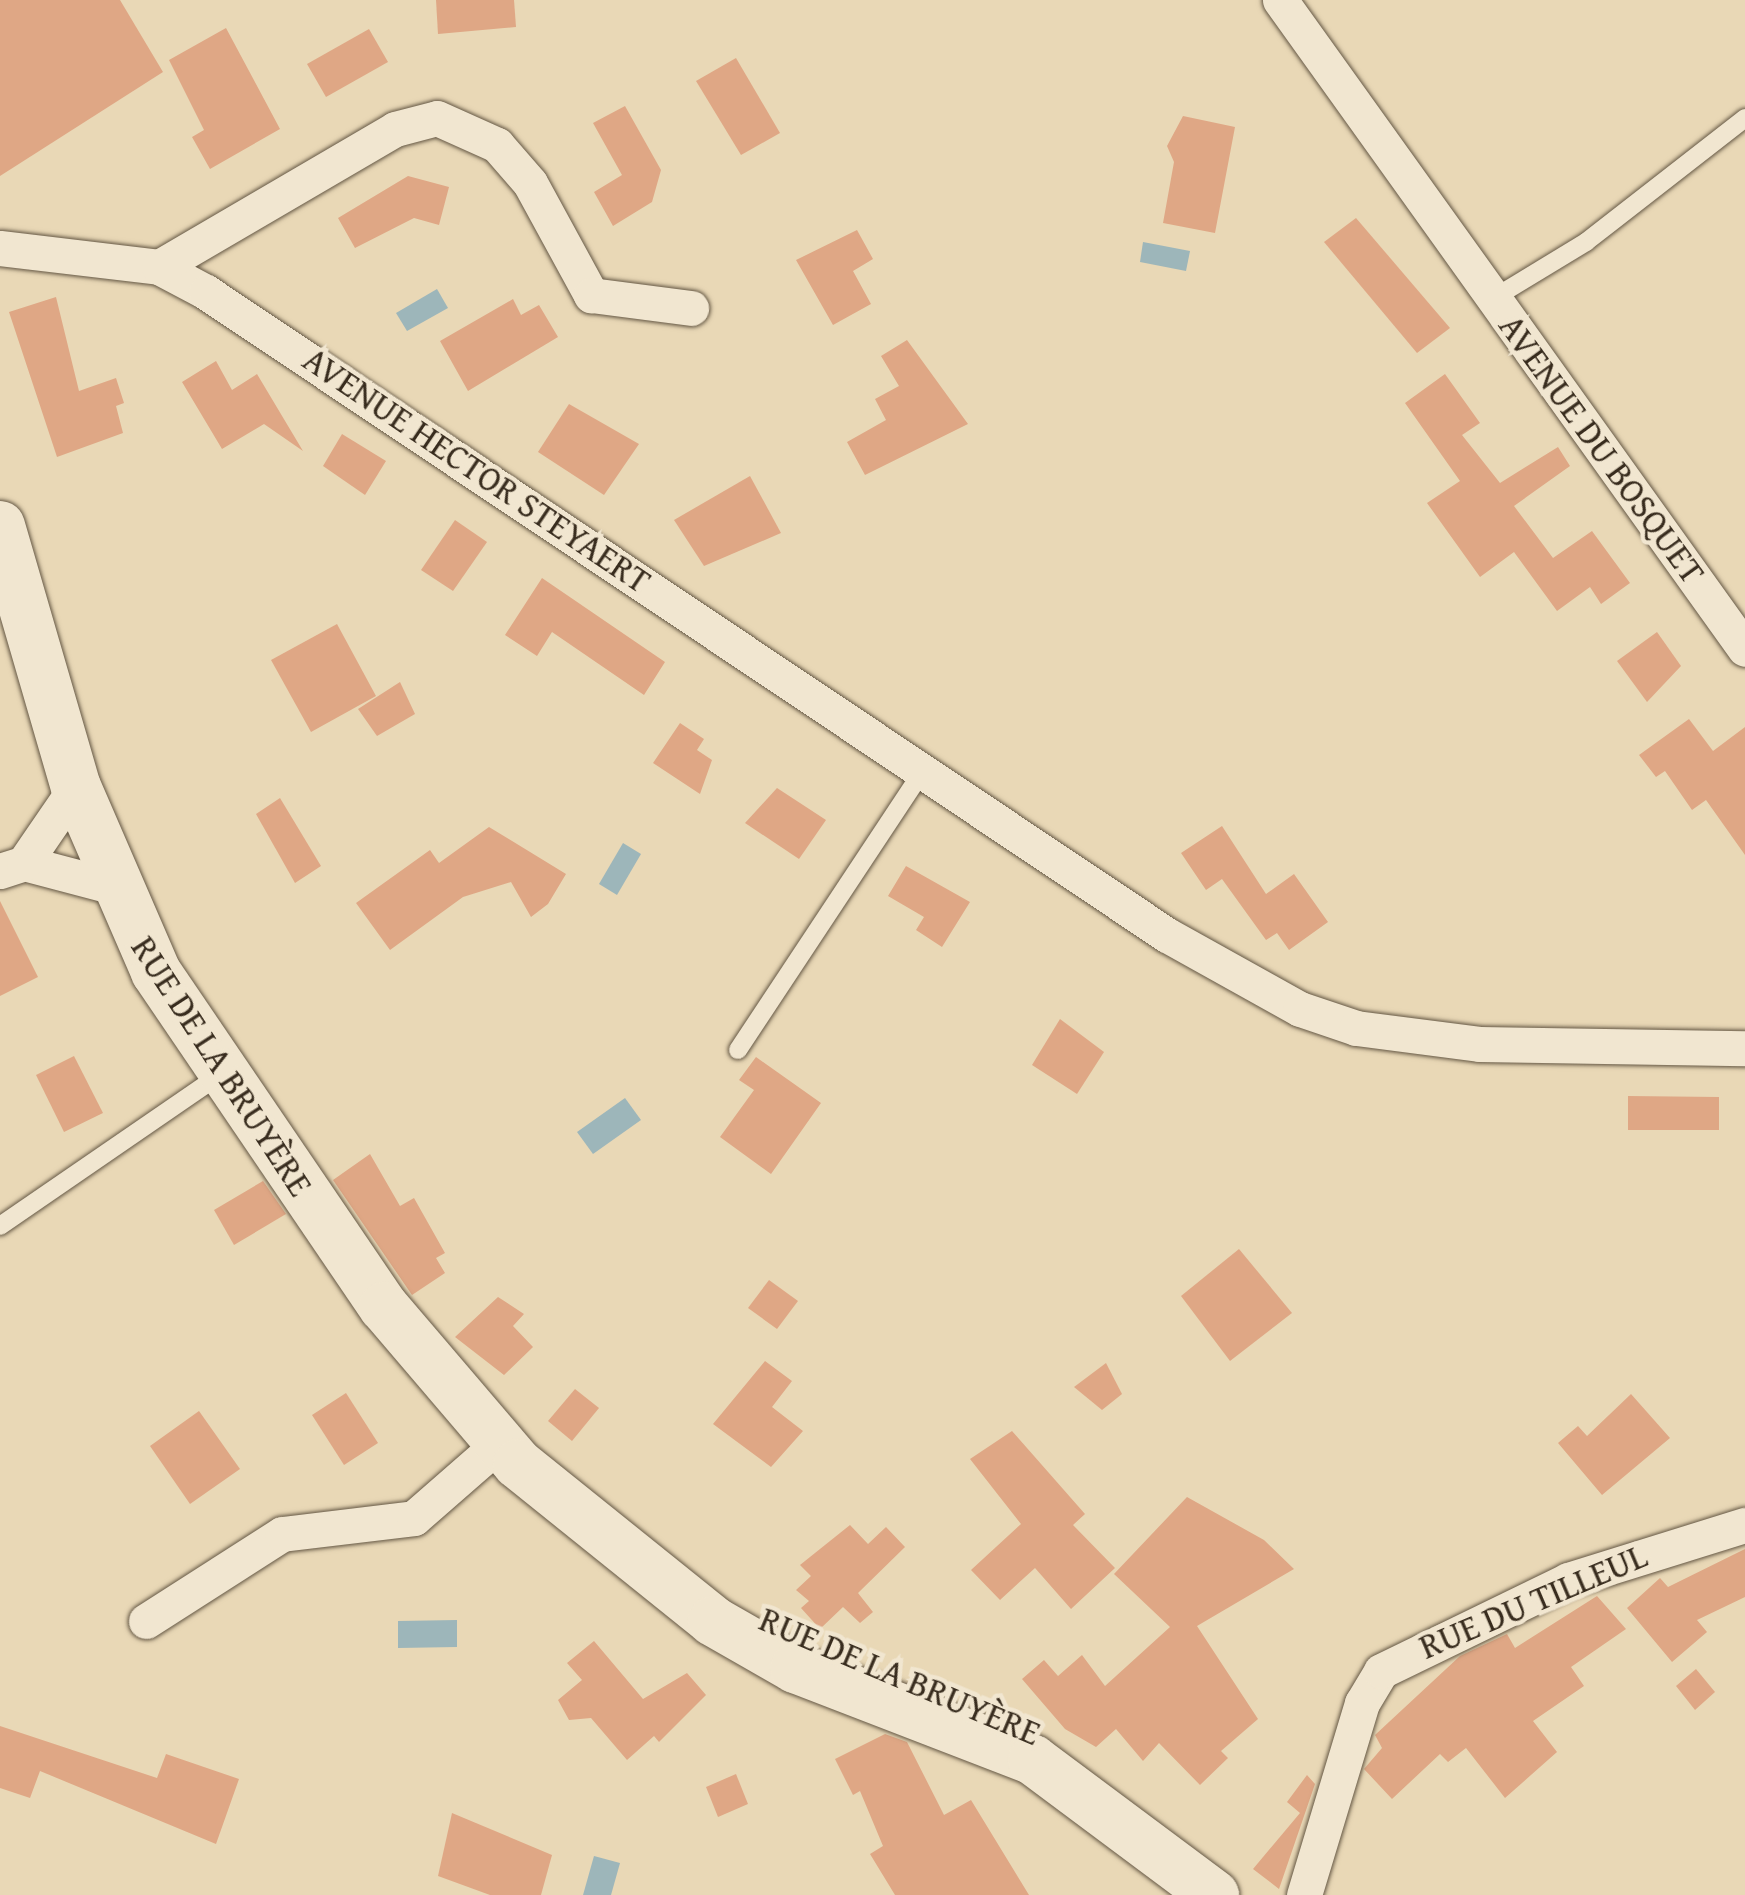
<!DOCTYPE html>
<html>
<head>
<meta charset="utf-8">
<style>
	body { margin:0 }
	#map { position:relative; width:1745px; height:1895px; overflow:hidden; background:#e9d8b6; font-family:"Gentium Book Plus",serif }
	div>[style] { position:absolute }
	.water>* { inset:0; background:#9db6ba }
	.building>* { inset:0; background:#dfa785 }
	.roads { filter:drop-shadow(0 0 2px #645744) drop-shadow(0 0 2px #645744) }
	.lane>* { height:18px; margin:-9px; padding:0 9px; transform-origin:9px; border-radius:9px; background:#f1e6d0 }
	.street>* { height:35px; margin:-17.5px; padding:0 17.5px; transform-origin:17.5px; border-radius:17.5px; background:#f1e6d0 }
	.secondary>* { height:50px; margin:-25px; padding:0 25px; transform-origin:25px; border-radius:25px; background:#f1e6d0 }
	span { translate:-50% -50%; white-space:nowrap; text-align:center; line-height:1.15; -webkit-text-stroke:9px #f1e6d0; paint-order:stroke }
	.street-label { font-size:35px; color:#382c1e }
</style>
</head>
<body>
<div id="map">
	<div class="water">
		<i style="clip-path:polygon(1143px 242px,1190px 251px,1186px 271px,1140px 262px)"></i>
		<i style="clip-path:polygon(437px 289px,448px 308px,407px 331px,396px 313px)"></i>
		<i style="clip-path:polygon(623px 843px,641px 854px,617px 895px,599px 884px)"></i>
		<i style="clip-path:polygon(625px 1098px,641px 1120px,593px 1154px,577px 1132px)"></i>
		<i style="clip-path:polygon(457px 1620px,457px 1647px,398px 1648px,398px 1621px)"></i>
		<i style="clip-path:polygon(594px 1856px,620px 1863px,611px 1895px,583px 1895px)"></i>
	</div>
	<div class="building">
		<i style="clip-path:polygon(0 0,120px 0,163px 72px,0 176px)"></i>
		<i style="clip-path:polygon(436px 0,514px 0,516px 27px,438px 34px)"></i>
		<i style="clip-path:polygon(226px 28px,280px 129px,210px 169px,192px 137px,204px 130px,169px 60px)"></i>
		<i style="clip-path:polygon(369px 29px,388px 62px,326px 97px,307px 64px)"></i>
		<i style="clip-path:polygon(736px 58px,780px 133px,741px 155px,696px 81px)"></i>
		<i style="clip-path:polygon(625px 106px,661px 170px,652px 202px,613px 226px,594px 192px,622px 175px,593px 123px)"></i>
		<i style="clip-path:polygon(1183px 116px,1235px 127px,1215px 233px,1163px 223px,1174px 162px,1167px 146px)"></i>
		<i style="clip-path:polygon(408px 176px,449px 187px,439px 225px,414px 218px,355px 248px,338px 218px)"></i>
		<i style="clip-path:polygon(1356px 218px,1450px 328px,1417px 353px,1324px 242px)"></i>
		<i style="clip-path:polygon(857px 230px,873px 259px,853px 271px,871px 304px,833px 325px,796px 260px)"></i>
		<i style="clip-path:polygon(56px 297px,79px 391px,116px 378px,124px 403px,116px 406px,123px 433px,57px 457px,9px 312px)"></i>
		<i style="clip-path:polygon(513px 299px,521px 315px,539px 305px,558px 337px,468px 391px,440px 341px)"></i>
		<i style="clip-path:polygon(907px 340px,968px 424px,865px 475px,847px 442px,886px 420px,875px 399px,899px 386px,881px 356px)"></i>
		<i style="clip-path:polygon(216px 361px,232px 390px,257px 374px,303px 451px,264px 424px,222px 449px,182px 382px)"></i>
		<i style="clip-path:polygon(1445px 374px,1480px 423px,1462px 435px,1500px 483px,1558px 447px,1570px 466px,1514px 506px,1553px 558px,1592px 531px,1630px 583px,1601px 604px,1590px 587px,1557px 611px,1514px 552px,1480px 577px,1427px 503px,1460px 481px,1405px 403px)"></i>
		<i style="clip-path:polygon(569px 404px,639px 444px,604px 495px,538px 452px)"></i>
		<i style="clip-path:polygon(342px 434px,386px 461px,365px 495px,323px 466px)"></i>
		<i style="clip-path:polygon(750px 476px,781px 533px,704px 566px,674px 520px)"></i>
		<i style="clip-path:polygon(455px 520px,487px 542px,453px 591px,421px 570px)"></i>
		<i style="clip-path:polygon(542px 578px,665px 662px,644px 695px,552px 632px,537px 656px,505px 635px)"></i>
		<i style="clip-path:polygon(337px 624px,376px 696px,311px 732px,271px 660px)"></i>
		<i style="clip-path:polygon(1657px 632px,1681px 666px,1647px 702px,1617px 661px)"></i>
		<i style="clip-path:polygon(400px 682px,415px 714px,377px 736px,358px 709px)"></i>
		<i style="clip-path:polygon(1689px 719px,1713px 751px,1745px 727px,1745px 855px,1706px 800px,1692px 810px,1665px 771px,1656px 777px,1639px 755px)"></i>
		<i style="clip-path:polygon(680px 723px,704px 739px,697px 750px,712px 760px,700px 794px,653px 763px)"></i>
		<i style="clip-path:polygon(777px 788px,826px 820px,799px 859px,745px 823px)"></i>
		<i style="clip-path:polygon(280px 798px,321px 866px,295px 883px,256px 814px)"></i>
		<i style="clip-path:polygon(1222px 826px,1266px 894px,1294px 874px,1328px 922px,1289px 950px,1277px 933px,1266px 940px,1222px 879px,1206px 890px,1181px 853px)"></i>
		<i style="clip-path:polygon(489px 827px,566px 874px,548px 904px,531px 917px,511px 882px,463px 897px,390px 950px,356px 903px,430px 850px,439px 863px)"></i>
		<i style="clip-path:polygon(906px 866px,970px 902px,942px 947px,916px 930px,924px 917px,888px 896px)"></i>
		<i style="clip-path:polygon(0 901px,38px 977px,0 996px)"></i>
		<i style="clip-path:polygon(1060px 1019px,1104px 1052px,1077px 1094px,1032px 1065px)"></i>
		<i style="clip-path:polygon(74px 1056px,103px 1113px,64px 1132px,36px 1075px)"></i>
		<i style="clip-path:polygon(756px 1057px,821px 1103px,771px 1174px,720px 1137px,754px 1090px,739px 1080px)"></i>
		<i style="clip-path:polygon(1628px 1096px,1719px 1097px,1719px 1130px,1628px 1130px)"></i>
		<i style="clip-path:polygon(370px 1154px,400px 1206px,414px 1198px,445px 1253px,436px 1258px,445px 1273px,412px 1295px,333px 1180px)"></i>
		<i style="clip-path:polygon(263px 1181px,286px 1214px,234px 1245px,214px 1210px)"></i>
		<i style="clip-path:polygon(1239px 1249px,1292px 1313px,1230px 1361px,1181px 1296px)"></i>
		<i style="clip-path:polygon(769px 1280px,798px 1301px,777px 1329px,748px 1308px)"></i>
		<i style="clip-path:polygon(498px 1297px,524px 1314px,513px 1326px,533px 1347px,504px 1375px,455px 1337px)"></i>
		<i style="clip-path:polygon(765px 1361px,792px 1381px,772px 1407px,803px 1431px,771px 1467px,713px 1424px)"></i>
		<i style="clip-path:polygon(1106px 1363px,1122px 1394px,1102px 1410px,1074px 1387px)"></i>
		<i style="clip-path:polygon(575px 1389px,599px 1408px,572px 1441px,548px 1421px)"></i>
		<i style="clip-path:polygon(346px 1393px,378px 1443px,344px 1465px,312px 1415px)"></i>
		<i style="clip-path:polygon(1631px 1394px,1670px 1438px,1602px 1495px,1558px 1443px,1578px 1426px,1587px 1436px)"></i>
		<i style="clip-path:polygon(199px 1411px,240px 1469px,190px 1504px,150px 1446px)"></i>
		<i style="clip-path:polygon(1012px 1431px,1085px 1514px,1073px 1525px,1115px 1568px,1071px 1609px,1035px 1568px,1000px 1600px,971px 1570px,1021px 1524px,970px 1459px)"></i>
		<i style="clip-path:polygon(1187px 1497px,1264px 1540px,1294px 1569px,1197px 1626px,1258px 1719px,1221px 1751px,1228px 1758px,1200px 1785px,1159px 1743px,1143px 1761px,1116px 1729px,1096px 1747px,1065px 1729px,1022px 1679px,1044px 1660px,1058px 1676px,1082px 1655px,1105px 1686px,1170px 1627px,1114px 1574px)"></i>
		<i style="clip-path:polygon(850px 1525px,868px 1544px,886px 1527px,905px 1547px,858px 1593px,873px 1612px,860px 1623px,843px 1607px,820px 1629px,801px 1608px,809px 1601px,796px 1590px,811px 1576px,800px 1565px)"></i>
		<i style="clip-path:polygon(1745px 1549px,1745px 1597px,1697px 1620px,1707px 1632px,1672px 1662px,1627px 1608px,1660px 1578px,1668px 1587px)"></i>
		<i style="clip-path:polygon(1597px 1596px,1626px 1629px,1571px 1667px,1584px 1686px,1533px 1721px,1557px 1752px,1505px 1798px,1466px 1748px,1448px 1762px,1440px 1754px,1392px 1799px,1364px 1769px,1382px 1748px,1375px 1735px,1460px 1656px,1507px 1634px,1515px 1648px)"></i>
		<i style="clip-path:polygon(594px 1641px,643px 1699px,687px 1673px,706px 1695px,659px 1742px,654px 1736px,627px 1760px,591px 1718px,569px 1720px,558px 1700px,582px 1680px,567px 1663px)"></i>
		<i style="clip-path:polygon(1696px 1669px,1715px 1692px,1695px 1710px,1676px 1686px)"></i>
		<i style="clip-path:polygon(0 1726px,157px 1778px,166px 1754px,239px 1779px,216px 1844px,40px 1771px,30px 1798px,0 1788px)"></i>
		<i style="clip-path:polygon(885px 1734px,907px 1742px,944px 1815px,971px 1800px,1029px 1895px,895px 1895px,870px 1854px,883px 1846px,860px 1791px,853px 1795px,835px 1759px)"></i>
		<i style="clip-path:polygon(736px 1774px,748px 1804px,718px 1817px,706px 1787px)"></i>
		<i style="clip-path:polygon(1307px 1775px,1315px 1784px,1279px 1889px,1253px 1869px,1300px 1813px,1287px 1802px)"></i>
		<i style="clip-path:polygon(452px 1813px,552px 1855px,541px 1895px,490px 1895px,438px 1876px)"></i>
	</div>
	<div class="roads">
		<div class="lane">
			<i style="left:1494px;top:298px;width:108px;rotate:-31.3deg"></i>
			<i style="left:1586px;top:242px;width:202px;rotate:-37.9deg"></i>
			<i style="left:738px;top:1050px;width:338px;rotate:-56.5deg"></i>
			<i style="left:0;top:1226px;width:268px;rotate:-34.5deg"></i>
		</div>
		<div class="street">
			<i style="left:1280px;top:0;width:798px;rotate:54.38deg"></i>
			<i style="left:0;top:248px;width:160px;rotate:6.8deg"></i>
			<i style="left:159px;top:267px;width:53px;rotate:28deg"></i>
			<i style="left:206px;top:292px;width:1156px;rotate:33.79deg"></i>
			<i style="left:1167px;top:935px;width:152px;rotate:29.1deg"></i>
			<i style="left:1300px;top:1009px;width:59px;rotate:18.7deg"></i>
			<i style="left:1356px;top:1028px;width:124px;rotate:7.4deg"></i>
			<i style="left:1479px;top:1044px;width:266px;rotate:0.9deg"></i>
			<i style="left:159px;top:267px;width:273px;rotate:-30.3deg"></i>
			<i style="left:395px;top:129px;width:43px;rotate:-14.7deg"></i>
			<i style="left:437px;top:118px;width:66px;rotate:24.2deg"></i>
			<i style="left:497px;top:145px;width:50px;rotate:49deg"></i>
			<i style="left:530px;top:183px;width:128px;rotate:61.4deg"></i>
			<i style="left:591px;top:295px;width:101px;rotate:7.4deg"></i>
			<i style="left:24px;top:863px;width:94px;rotate:14.8deg"></i>
			<i style="left:0;top:871px;width:25px;rotate:-18deg"></i>
			<i style="left:24px;top:863px;width:92px;rotate:-55.6deg"></i>
			<i style="left:146px;top:1621px;width:161px;rotate:-32.6deg"></i>
			<i style="left:282px;top:1534px;width:133px;rotate:-6.9deg"></i>
			<i style="left:414px;top:1518px;width:114px;rotate:-41.1deg"></i>
			<i style="left:1304px;top:1895px;width:201px;rotate:-73.2deg"></i>
			<i style="left:1362px;top:1703px;width:37px;rotate:-59deg"></i>
			<i style="left:1381px;top:1671px;width:208px;rotate:-25.9deg"></i>
			<i style="left:1568px;top:1580px;width:185px;rotate:-17.3deg"></i>
		</div>
		<div class="secondary">
			<i style="left:0;top:526px;width:272px;rotate:73.8deg"></i>
			<i style="left:76px;top:787px;width:202px;rotate:66.6deg"></i>
			<i style="left:156px;top:972px;width:405px;rotate:55.8deg"></i>
			<i style="left:384px;top:1307px;width:206px;rotate:49.5deg"></i>
			<i style="left:518px;top:1464px;width:250px;rotate:38.8deg"></i>
			<i style="left:713px;top:1621px;width:95px;rotate:29.8deg"></i>
			<i style="left:795px;top:1668px;width:255px;rotate:21.1deg"></i>
			<i style="left:1033px;top:1760px;width:226px;rotate:36.7deg"></i>
		</div>
	</div>
	<div class="street-label">
		<span style="left:1602px;top:449px;rotate:54deg">AVENUE DU BOSQUET</span>
		<span style="left:477px;top:470px;rotate:34deg">AVENUE HECTOR STEYAERT</span>
		<span style="left:222px;top:1066px;rotate:57deg">RUE DE LA BRUYÈRE</span>
		<span style="left:1533px;top:1601px;rotate:-23deg">RUE DU TILLEUL</span>
		<span style="left:900px;top:1676px;rotate:23deg">RUE DE LA BRUYÈRE</span>
	</div>
</div>
</body>
</html>
